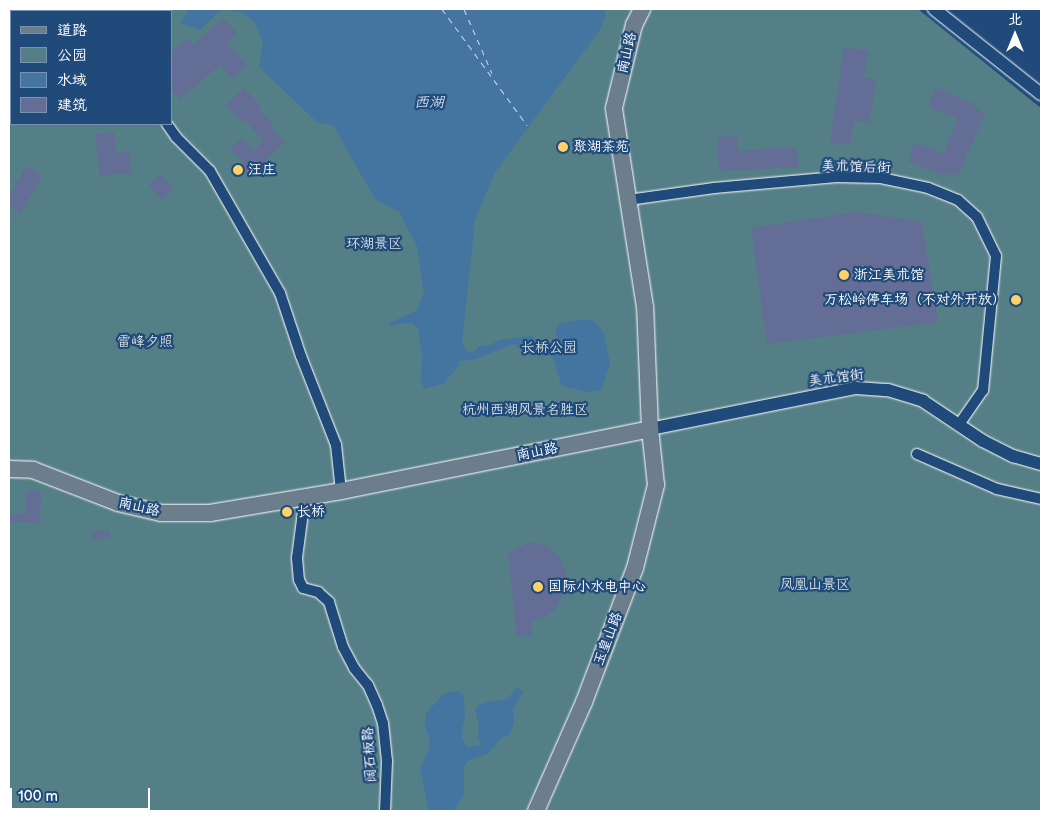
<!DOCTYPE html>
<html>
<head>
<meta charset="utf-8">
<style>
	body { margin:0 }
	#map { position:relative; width:1050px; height:820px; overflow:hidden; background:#1f4a7a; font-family:"Balsamiq Sans","LXGW WenKai TC",sans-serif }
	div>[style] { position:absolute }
	.green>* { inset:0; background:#547f87 }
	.water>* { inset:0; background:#4475a1 }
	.ferry>* { height:1px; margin-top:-0.5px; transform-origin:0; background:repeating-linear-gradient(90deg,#d0dce8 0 6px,transparent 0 11px) }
	.building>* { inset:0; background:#636d95 }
	.roads { filter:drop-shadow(0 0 1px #fff) drop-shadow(0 0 1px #fff) }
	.minor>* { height:10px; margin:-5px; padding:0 5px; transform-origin:5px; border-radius:5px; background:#1f4a7a }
	.tertiary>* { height:12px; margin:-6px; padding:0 6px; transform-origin:6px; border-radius:6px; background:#1f4a7a }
	.primary>* { height:16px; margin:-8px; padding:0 8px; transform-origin:8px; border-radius:8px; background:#6c7d8c }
	.dots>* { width:14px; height:14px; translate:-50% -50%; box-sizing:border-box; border:2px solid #1f4a7a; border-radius:50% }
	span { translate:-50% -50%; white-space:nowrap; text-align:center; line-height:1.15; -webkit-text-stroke:4.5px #1f4a7a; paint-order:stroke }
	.street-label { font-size:14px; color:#fff }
	.poi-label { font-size:14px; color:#fff }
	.left { translate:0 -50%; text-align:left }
	.right { translate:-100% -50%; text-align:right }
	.park-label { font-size:14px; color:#d4dfe1 }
	.water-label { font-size:15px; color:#d0dce8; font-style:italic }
	.frame { position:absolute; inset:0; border:10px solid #fff; pointer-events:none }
	.legend { position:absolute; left:10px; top:10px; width:162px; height:115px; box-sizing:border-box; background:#1f4a7a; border:1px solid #7992af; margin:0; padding:6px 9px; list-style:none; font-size:15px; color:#fff }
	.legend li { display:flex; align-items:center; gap:10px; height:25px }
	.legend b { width:25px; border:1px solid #7992af }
	.north { position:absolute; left:990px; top:10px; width:50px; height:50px; -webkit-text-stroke:4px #1f4a7a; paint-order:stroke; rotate:0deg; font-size:14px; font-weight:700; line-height:20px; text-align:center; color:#fff }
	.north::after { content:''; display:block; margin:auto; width:18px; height:22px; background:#fff; clip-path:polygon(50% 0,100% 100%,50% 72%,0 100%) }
	.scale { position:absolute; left:10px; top:788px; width:140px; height:22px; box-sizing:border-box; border:2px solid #fff; border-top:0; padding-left:6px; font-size:15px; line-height:18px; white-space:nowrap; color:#fff; -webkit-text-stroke:4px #1f4a7a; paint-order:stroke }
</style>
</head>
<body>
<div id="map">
	<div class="green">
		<i style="clip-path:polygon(evenodd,9px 9px,918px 9px,1041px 108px,1041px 811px,9px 811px,9px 9px,11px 11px,171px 11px,171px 124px,11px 124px,11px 11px)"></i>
	</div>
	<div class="water">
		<i style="clip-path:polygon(188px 9px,222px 9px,200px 30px,181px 23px)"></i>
		<i style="clip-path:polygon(225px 9px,603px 9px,606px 14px,601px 28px,494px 174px,475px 220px,462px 344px,468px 352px,474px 352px,479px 346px,490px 345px,500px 340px,531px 336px,548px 348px,558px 350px,559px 342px,555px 330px,561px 323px,584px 319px,594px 321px,604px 333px,610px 364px,601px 390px,587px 392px,562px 386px,552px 356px,527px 355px,514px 344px,473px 360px,459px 361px,458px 367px,443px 384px,424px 389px,421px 381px,422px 357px,418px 329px,413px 324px,403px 323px,391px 326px,388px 324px,417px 310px,424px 293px,417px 246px,399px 212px,375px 199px,333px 125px,318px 123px,259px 67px,263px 43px,255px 23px,244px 13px)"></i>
		<i style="clip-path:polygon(518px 687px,523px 692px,513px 710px,514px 724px,511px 730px,508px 735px,500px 739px,488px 754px,469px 760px,464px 767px,464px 794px,454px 811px,429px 811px,420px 768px,429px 749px,430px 739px,425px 727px,426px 713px,445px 693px,458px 691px,464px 696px,465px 716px,461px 735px,464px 742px,468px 747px,482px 745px,478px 740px,479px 727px,475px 709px,479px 705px,491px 701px,506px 700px)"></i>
	</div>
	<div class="ferry">
		<i style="left:442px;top:9px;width:144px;rotate:53.8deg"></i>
		<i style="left:464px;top:9px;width:70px;rotate:66.4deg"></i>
	</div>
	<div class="building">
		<i style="clip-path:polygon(222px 18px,237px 33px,226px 43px,247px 65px,233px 79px,220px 65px,180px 99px,171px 89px,171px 52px,187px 38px,194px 45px)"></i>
		<i style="clip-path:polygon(844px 47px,868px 51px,864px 78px,876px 80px,869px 123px,854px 120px,850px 145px,830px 142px)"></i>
		<i style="clip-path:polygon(244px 88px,261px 106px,259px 109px,274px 125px,271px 127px,285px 142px,249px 176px,239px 166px,243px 162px,230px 149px,242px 138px,254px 150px,264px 141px,245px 120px,242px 122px,226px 105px)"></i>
		<i style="clip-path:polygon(936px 88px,976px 105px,975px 108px,985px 113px,958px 176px,946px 172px,944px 176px,908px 161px,915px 143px,943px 154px,958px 119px,928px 106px)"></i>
		<i style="clip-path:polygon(114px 132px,116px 152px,129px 151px,131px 173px,100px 176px,95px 134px)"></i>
		<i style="clip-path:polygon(737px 136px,738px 151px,796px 147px,798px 167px,719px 171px,717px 137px)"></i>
		<i style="clip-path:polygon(26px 166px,42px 175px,21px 213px,9px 206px,9px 197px)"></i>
		<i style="clip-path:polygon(161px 174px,174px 189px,162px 200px,149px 185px)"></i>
		<i style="clip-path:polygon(858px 212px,922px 222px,938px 322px,767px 344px,751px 228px)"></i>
		<i style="clip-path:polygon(26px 491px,41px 491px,40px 523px,10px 522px,10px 514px,25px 514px)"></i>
		<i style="clip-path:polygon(109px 530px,110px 537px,93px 540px,92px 532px)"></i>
		<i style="clip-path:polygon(531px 542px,549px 547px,562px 561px,567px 579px,563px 595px,554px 611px,541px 619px,531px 620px,532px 636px,517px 636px,508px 553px)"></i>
	</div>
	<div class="roads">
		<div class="minor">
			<i style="left:9px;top:30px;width:3px;rotate:45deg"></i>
			<i style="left:167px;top:124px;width:16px;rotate:55deg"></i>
			<i style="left:176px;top:137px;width:48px;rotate:45deg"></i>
			<i style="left:210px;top:171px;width:141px;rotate:60.2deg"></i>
			<i style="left:280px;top:293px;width:66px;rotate:71.6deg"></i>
			<i style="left:301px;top:356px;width:96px;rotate:68.5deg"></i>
			<i style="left:336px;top:445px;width:46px;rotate:83.8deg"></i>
			<i style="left:628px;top:200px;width:87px;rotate:-7.9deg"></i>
			<i style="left:714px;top:188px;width:123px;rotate:-5.1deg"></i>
			<i style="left:837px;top:177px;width:44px;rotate:1.3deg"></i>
			<i style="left:881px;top:178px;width:48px;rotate:12deg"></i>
			<i style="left:928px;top:188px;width:32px;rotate:22deg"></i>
			<i style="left:958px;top:200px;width:25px;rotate:42deg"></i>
			<i style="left:977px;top:217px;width:43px;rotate:64deg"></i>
			<i style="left:996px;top:256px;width:135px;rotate:95.5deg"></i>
			<i style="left:983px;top:390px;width:40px;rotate:124.9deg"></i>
			<i style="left:917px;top:454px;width:87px;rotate:23.6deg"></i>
			<i style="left:997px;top:489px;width:45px;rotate:12.8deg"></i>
			<i style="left:305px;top:497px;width:62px;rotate:97.5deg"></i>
			<i style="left:297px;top:558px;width:22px;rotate:85deg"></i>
			<i style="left:299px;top:580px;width:9px;rotate:63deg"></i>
			<i style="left:303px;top:588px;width:16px;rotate:15deg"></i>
			<i style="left:318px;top:592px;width:15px;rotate:42deg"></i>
			<i style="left:329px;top:602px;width:47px;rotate:72.7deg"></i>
			<i style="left:343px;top:647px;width:24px;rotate:62deg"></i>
			<i style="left:354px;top:668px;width:22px;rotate:51deg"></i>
			<i style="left:368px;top:685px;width:22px;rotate:66deg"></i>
			<i style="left:377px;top:705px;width:19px;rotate:72deg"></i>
			<i style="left:383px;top:723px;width:38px;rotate:84deg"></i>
			<i style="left:387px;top:761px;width:50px;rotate:92.3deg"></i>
		</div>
		<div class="tertiary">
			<i style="left:934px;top:9px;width:137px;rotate:38.5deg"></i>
			<i style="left:650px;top:429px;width:210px;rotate:-11.3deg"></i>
			<i style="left:856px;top:388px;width:32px;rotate:4deg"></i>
			<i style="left:888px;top:390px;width:37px;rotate:17deg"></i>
			<i style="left:923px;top:401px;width:72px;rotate:33.7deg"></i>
			<i style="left:983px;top:441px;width:34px;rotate:27deg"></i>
			<i style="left:1013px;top:456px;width:29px;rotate:16deg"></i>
		</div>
		<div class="primary">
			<i style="left:9px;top:469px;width:24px;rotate:2deg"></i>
			<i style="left:33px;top:470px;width:91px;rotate:21.2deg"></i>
			<i style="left:118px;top:503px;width:44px;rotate:13.1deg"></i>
			<i style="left:161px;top:513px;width:49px"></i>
			<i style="left:210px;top:513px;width:133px;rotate:-9.5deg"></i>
			<i style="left:341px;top:491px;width:315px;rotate:-11.3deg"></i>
			<i style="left:536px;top:811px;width:119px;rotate:-66.2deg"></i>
			<i style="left:584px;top:702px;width:143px;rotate:-69.2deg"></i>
			<i style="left:635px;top:568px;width:86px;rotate:-75.8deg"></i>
			<i style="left:656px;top:485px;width:56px;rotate:-96.1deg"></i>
			<i style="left:650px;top:429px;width:122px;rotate:-92.3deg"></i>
			<i style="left:645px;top:307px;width:201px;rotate:-98.9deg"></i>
			<i style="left:614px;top:108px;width:85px;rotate:-76.5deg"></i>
			<i style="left:634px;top:25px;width:18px;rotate:-63deg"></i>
		</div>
	</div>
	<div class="dots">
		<i style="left:563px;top:147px;background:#ffd166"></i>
		<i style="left:238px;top:170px;background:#ffd166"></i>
		<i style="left:844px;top:275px;background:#ffd166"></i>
		<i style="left:1016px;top:300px;background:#ffd166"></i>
		<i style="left:287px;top:512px;background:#ffd166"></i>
		<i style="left:538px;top:587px;background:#ffd166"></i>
	</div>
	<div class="street-label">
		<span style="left:627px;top:53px;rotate:-77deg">南山路</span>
		<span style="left:856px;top:167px;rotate:2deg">美术馆后街</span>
		<span style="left:836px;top:378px;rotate:-7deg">美术馆街</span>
		<span style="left:537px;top:452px;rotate:-11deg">南山路</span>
		<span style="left:139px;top:507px;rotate:13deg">南山路</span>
		<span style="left:608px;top:639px;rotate:-69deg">玉皇山路</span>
		<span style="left:370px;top:755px;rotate:-94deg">阔石板路</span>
	</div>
	<div class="poi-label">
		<span class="left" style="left:573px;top:147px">聚湖茶苑</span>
		<span class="left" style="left:248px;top:170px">汪庄</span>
		<span class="left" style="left:854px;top:275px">浙江美术馆</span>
		<span class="right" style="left:1006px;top:300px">万松岭停车场（不对外开放）</span>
		<span class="left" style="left:297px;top:512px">长桥</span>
		<span class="left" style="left:548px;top:587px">国际小水电中心</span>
	</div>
	<div class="park-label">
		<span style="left:374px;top:244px">环湖景区</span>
		<span style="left:145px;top:342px">雷峰夕照</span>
		<span style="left:549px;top:348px">长桥公园</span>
		<span style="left:525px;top:410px">杭州西湖风景名胜区</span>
		<span style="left:815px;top:585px">凤凰山景区</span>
	</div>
	<div class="water-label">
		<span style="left:429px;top:103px">西湖</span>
	</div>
	<div class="frame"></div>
	<ul class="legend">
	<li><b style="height:6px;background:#6c7d8c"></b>道路</li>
	<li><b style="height:14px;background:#547f87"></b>公园</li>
	<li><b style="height:14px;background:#4475a1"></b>水域</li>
	<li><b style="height:14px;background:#636d95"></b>建筑</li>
	</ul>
	<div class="north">北</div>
	<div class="scale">100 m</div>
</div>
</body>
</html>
